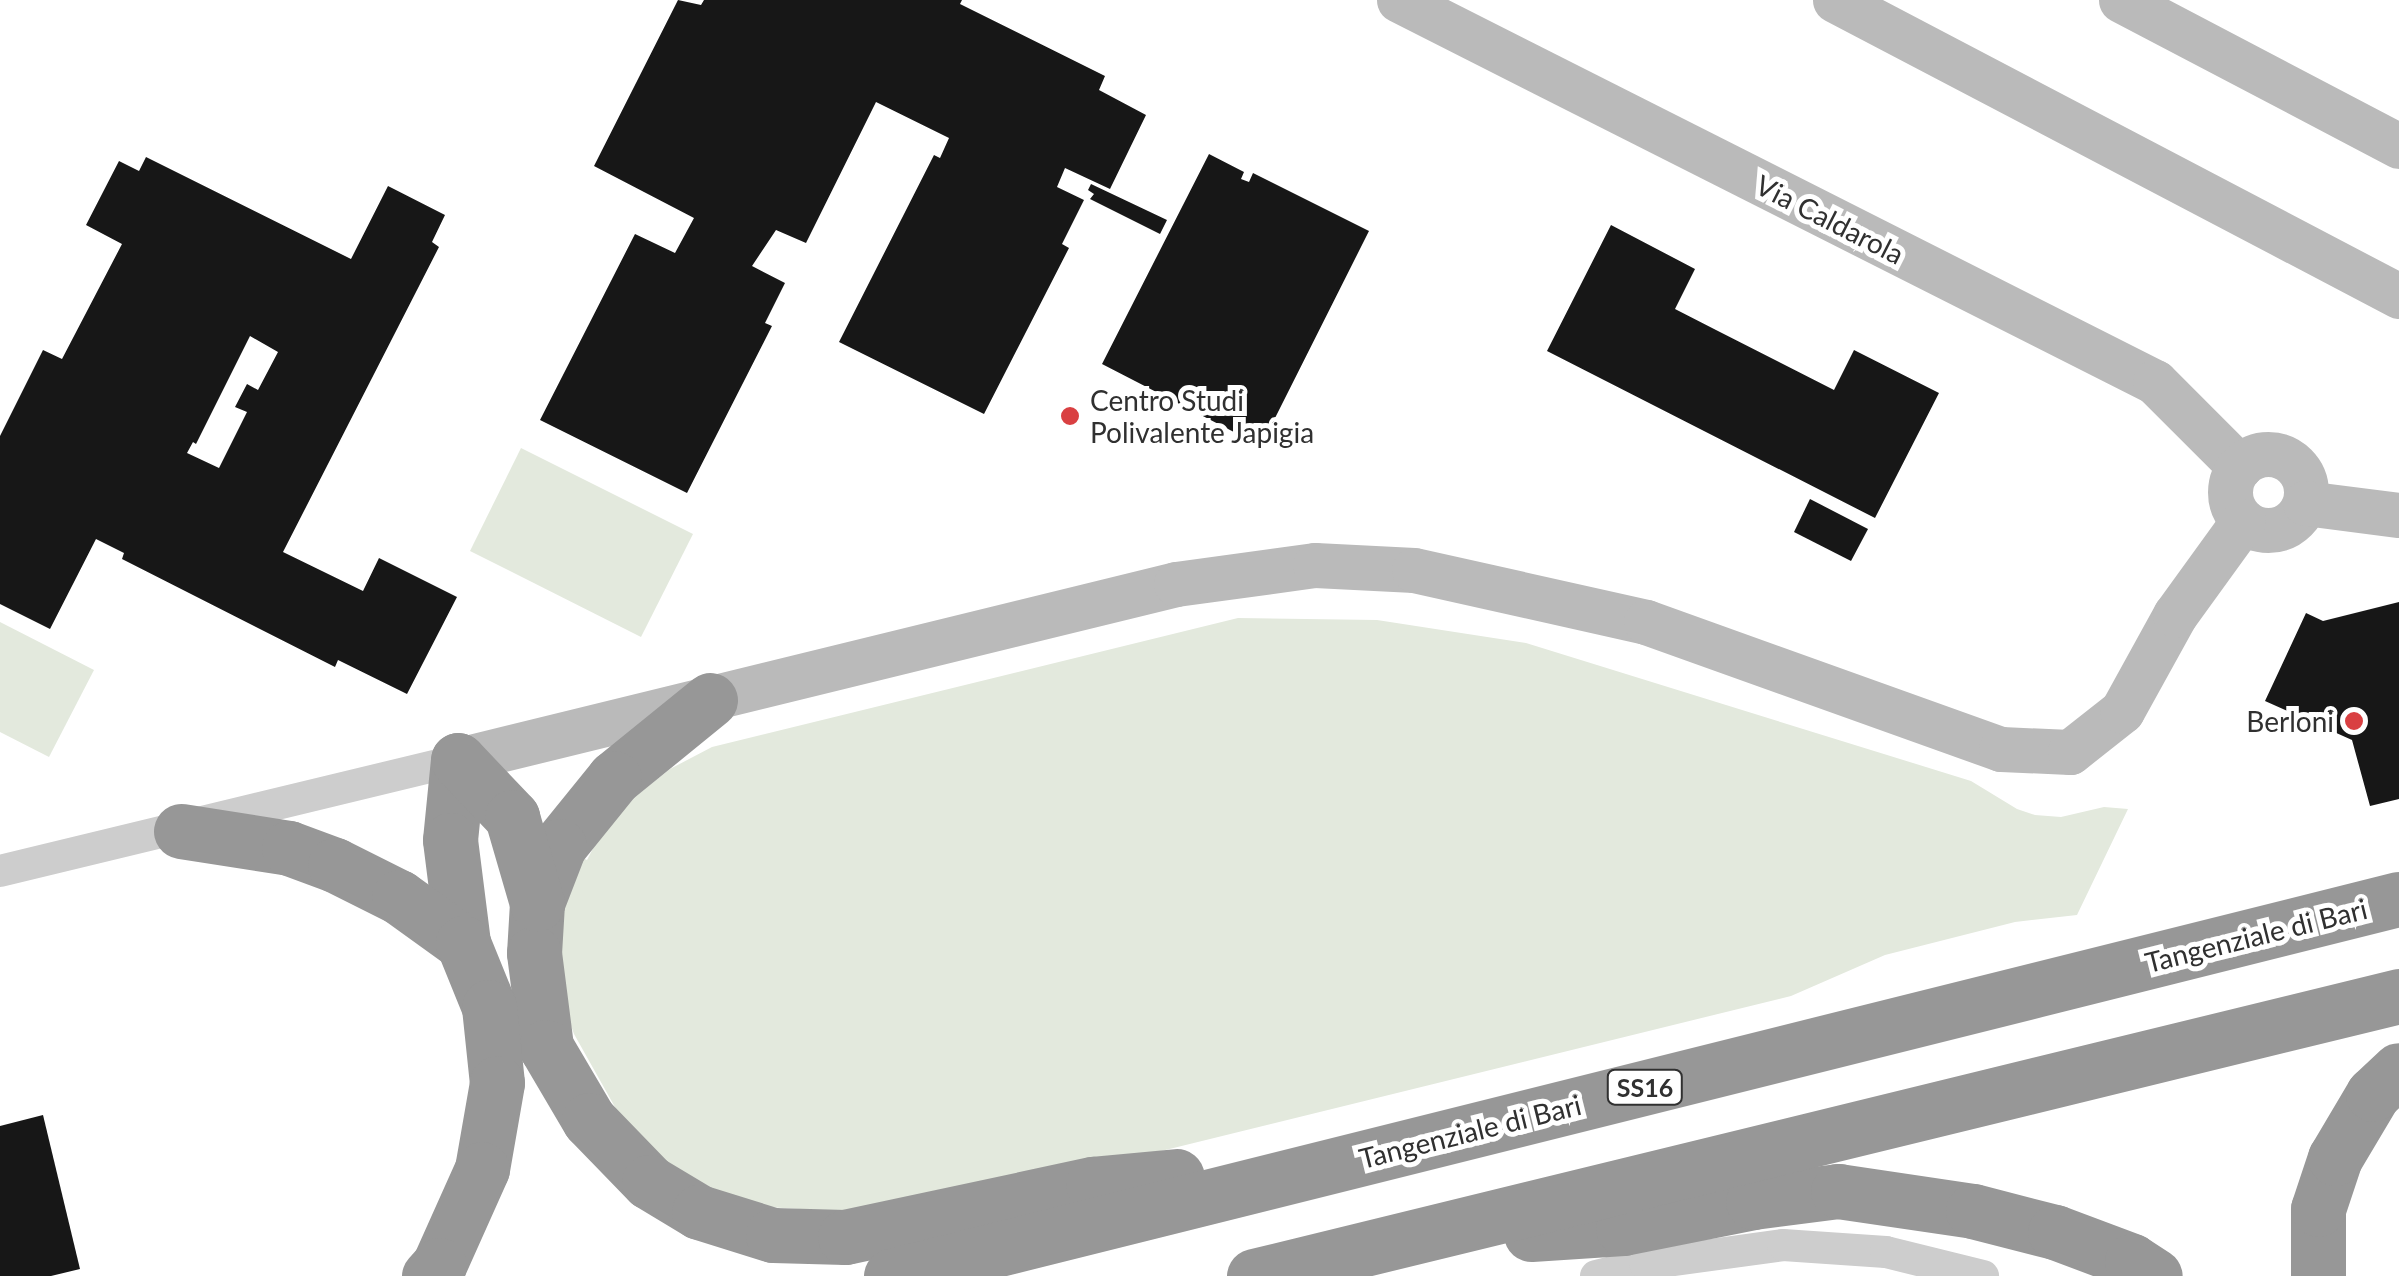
<!DOCTYPE html>
<html>
<head>
<meta charset="utf-8">
<style>
	body { margin:0 }
	#map { position:relative; width:2399px; height:1276px; overflow:hidden; background:#fff; font-family:Lato,sans-serif }
	div>[style] { position:absolute }
	.green>* { inset:0; background:#e3e9dd }
	.building>* { inset:0; background:#171717 }
	.street>* { height:32px; margin:-16px; padding:0 16px; transform-origin:16px; border-radius:16px; background:#cdcdcd }
	.secondary>* { height:45px; margin:-22.5px; padding:0 22.5px; transform-origin:22.5px; border-radius:22.5px; background:#bababa }
	.secondary>.ring { margin:-22.5px; padding:0; box-sizing:content-box; background:none; border:45px solid #bababa; border-radius:50% }
	.highway>* { height:55px; margin:-27.5px; padding:0 27.5px; transform-origin:27.5px; border-radius:27.5px; background:#979797 }
	.dots>* { width:28px; height:28px; translate:-50% -50%; box-sizing:border-box; border:5px solid #fff; border-radius:50% }
	span { translate:-50% -50%; white-space:nowrap; text-align:center; line-height:1.15; -webkit-text-stroke:10px #fff; paint-order:stroke }
	.shield-label span { padding:2px 8px; background:#fff; border:2px solid; border-radius:8px; -webkit-text-stroke-width:0 }
	.shield-label { font-size:25px; color:#303030; font-weight:700 }
	.street-label { font-size:28px; color:#303030 }
	.poi-label { font-size:28px; color:#303030 }
	.left { translate:0 -50%; text-align:left }
	.right { translate:-100% -50%; text-align:right }
</style>
</head>
<body>
<div id="map">
	<div class="green">
		<i style="clip-path:polygon(521px 448px,693px 534px,641px 637px,470px 551px)"></i>
		<i style="clip-path:polygon(1238px 618px,1377px 620px,1526px 643px,1971px 781px,2017px 809px,2035px 815px,2061px 817px,2104px 807px,2128px 809px,2077px 915px,2015px 922px,1885px 955px,1791px 996px,901px 1215px,748px 1206px,657px 1160px,625px 1125px,574px 1034px,555px 982px,564px 900px,577px 855px,587px 860px,600px 835px,636px 796px,670px 769px,712px 747px)"></i>
		<i style="clip-path:polygon(0 622px,94px 670px,49px 757px,0 732px)"></i>
	</div>
	<div class="building">
		<i style="clip-path:polygon(678px 0,701px 5px,704px 0,962px 0,960px 4px,1105px 76px,1099px 90px,1146px 115px,1110px 189px,1065px 168px,1057px 187px,1084px 200px,1062px 244px,1069px 248px,984px 414px,839px 342px,934px 155px,940px 158px,949px 138px,876px 102px,806px 243px,776px 230px,752px 266px,785px 283px,765px 323px,772px 326px,687px 493px,540px 420px,635px 234px,675px 253px,694px 218px,594px 166px)"></i>
		<i style="clip-path:polygon(1209px 154px,1244px 172px,1241px 179px,1249px 182px,1253px 173px,1369px 231px,1261px 446px,1102px 364px)"></i>
		<i style="clip-path:polygon(evenodd,146px 157px,351px 259px,388px 186px,445px 215px,432px 242px,439px 247px,283px 552px,363px 591px,379px 558px,457px 597px,407px 694px,338px 660px,335px 667px,122px 559px,124px 553px,96px 539px,50px 629px,0 604px,0 436px,43px 350px,62px 359px,122px 244px,86px 225px,119px 161px,139px 171px,146px 157px,250px 336px,278px 352px,258px 390px,247px 384px,235px 407px,247px 412px,219px 468px,187px 453px,193px 442px,196px 444px,250px 336px)"></i>
		<i style="clip-path:polygon(1091px 184px,1167px 220px,1160px 234px,1090px 199px,1094px 194px,1088px 190px)"></i>
		<i style="clip-path:polygon(1611px 225px,1695px 269px,1675px 309px,1716px 330px,1834px 390px,1854px 350px,1939px 393px,1875px 518px,1547px 351px)"></i>
		<i style="clip-path:polygon(1810px 499px,1868px 529px,1851px 561px,1794px 532px)"></i>
		<i style="clip-path:polygon(2399px 602px,2399px 799px,2370px 806px,2352px 740px,2265px 701px,2306px 613px,2323px 621px)"></i>
		<i style="clip-path:polygon(43px 1115px,80px 1269px,51px 1276px,0 1276px,0 1126px)"></i>
	</div>
	<div class="street">
		<i style="left:0;top:871px;width:471px;rotate:-13.6deg"></i>
		<i style="left:1596px;top:1276px;width:50px;rotate:-13.8deg"></i>
		<i style="left:1645px;top:1264px;width:139px;rotate:-7.8deg"></i>
		<i style="left:1783px;top:1245px;width:103px;rotate:3.9deg"></i>
		<i style="left:1886px;top:1252px;width:100px;rotate:13.9deg"></i>
	</div>
	<div class="secondary">
		<i style="left:1399px;top:0;width:847px;rotate:26.81deg"></i>
		<i style="left:2155px;top:382px;width:120px;rotate:45deg"></i>
		<i style="left:1835px;top:0;width:637px;rotate:27.69deg"></i>
		<i style="left:2121px;top:0;width:314px;rotate:27.7deg"></i>
		<i class="ring" style="left:2230px;top:454px;width:31px;height:31px"></i>
		<i style="left:2305px;top:503px;width:95px;rotate:7.3deg"></i>
		<i style="left:458px;top:760px;width:739px;rotate:-13.77deg"></i>
		<i style="left:1176px;top:584px;width:140px;rotate:-7.8deg"></i>
		<i style="left:1315px;top:565px;width:99px;rotate:2.9deg"></i>
		<i style="left:1414px;top:570px;width:238px;rotate:12.6deg"></i>
		<i style="left:1646px;top:622px;width:377px;rotate:19.7deg"></i>
		<i style="left:2001px;top:749px;width:69px;rotate:2.5deg"></i>
		<i style="left:2070px;top:752px;width:66px;rotate:-38.3deg"></i>
		<i style="left:2122px;top:711px;width:110px;rotate:-61.1deg"></i>
		<i style="left:2175px;top:615px;width:116px;rotate:-54.1deg"></i>
	</div>
	<div class="highway">
		<i style="left:710px;top:700px;width:124px;rotate:140.9deg"></i>
		<i style="left:614px;top:778px;width:87px;rotate:129deg"></i>
		<i style="left:559px;top:846px;width:61px;rotate:111.1deg"></i>
		<i style="left:537px;top:903px;width:50px;rotate:93.4deg"></i>
		<i style="left:534px;top:953px;width:95px;rotate:82.7deg"></i>
		<i style="left:546px;top:1047px;width:85px;rotate:59.5deg"></i>
		<i style="left:589px;top:1120px;width:86px;rotate:45.9deg"></i>
		<i style="left:649px;top:1182px;width:58px;rotate:31deg"></i>
		<i style="left:699px;top:1212px;width:77px;rotate:17.3deg"></i>
		<i style="left:773px;top:1235px;width:72px;rotate:1.6deg"></i>
		<i style="left:845px;top:1237px;width:254px;rotate:-12.1deg"></i>
		<i style="left:1093px;top:1184px;width:84px;rotate:-5.4deg"></i>
		<i style="left:458px;top:760px;width:80px;rotate:95.7deg"></i>
		<i style="left:450px;top:840px;width:104px;rotate:82.8deg"></i>
		<i style="left:458px;top:760px;width:79px;rotate:46.5deg"></i>
		<i style="left:512px;top:817px;width:90px;rotate:73.8deg"></i>
		<i style="left:181px;top:831px;width:109px;rotate:8.9deg"></i>
		<i style="left:289px;top:848px;width:49px;rotate:20.3deg"></i>
		<i style="left:335px;top:865px;width:72px;rotate:26.6deg"></i>
		<i style="left:399px;top:897px;width:79px;rotate:35.7deg"></i>
		<i style="left:463px;top:943px;width:69px;rotate:67.9deg"></i>
		<i style="left:489px;top:1007px;width:76px;rotate:84deg"></i>
		<i style="left:497px;top:1083px;width:87px;rotate:99.9deg"></i>
		<i style="left:482px;top:1169px;width:105px;rotate:114.1deg"></i>
		<i style="left:439px;top:1265px;width:15px;rotate:132deg"></i>
		<i style="left:1531px;top:1234px;width:92px;rotate:-3.7deg"></i>
		<i style="left:1623px;top:1228px;width:133px;rotate:-11.3deg"></i>
		<i style="left:1753px;top:1202px;width:86px;rotate:-7.4deg"></i>
		<i style="left:1838px;top:1191px;width:136px;rotate:8.4deg"></i>
		<i style="left:1973px;top:1211px;width:85px;rotate:14.4deg"></i>
		<i style="left:2055px;top:1232px;width:82px;rotate:20.6deg"></i>
		<i style="left:2132px;top:1261px;width:27px;rotate:33deg"></i>
		<i style="left:891px;top:1276px;width:1554px;rotate:-14.04deg"></i>
		<i style="left:1254px;top:1276px;width:1179px;rotate:-13.74deg"></i>
		<i style="left:2318px;top:1276px;width:67px;rotate:-90deg"></i>
		<i style="left:2318px;top:1209px;width:54px;rotate:-71.6deg"></i>
		<i style="left:2335px;top:1158px;width:74px;rotate:-59.3deg"></i>
		<i style="left:2373px;top:1094px;width:35px;rotate:-43deg"></i>
	</div>
	<div class="dots">
		<i style="left:1070px;top:416px;background:#d94042"></i>
		<i style="left:2354px;top:721px;background:#d94042"></i>
	</div>
	<div class="shield-label">
		<span style="left:1645px;top:1087px">SS16</span>
	</div>
	<div class="street-label">
		<span style="left:1830px;top:219px;rotate:27deg">Via Caldarola</span>
		<span style="left:2256px;top:935px;rotate:-14deg">Tangenziale di Bari</span>
		<span style="left:1470px;top:1131px;rotate:-14deg">Tangenziale di Bari</span>
	</div>
	<div class="poi-label">
		<span class="left" style="left:1090px;top:416px">Centro Studi<br>Polivalente Japigia</span>
		<span class="right" style="left:2334px;top:721px">Berloni</span>
	</div>
</div>
</body>
</html>
